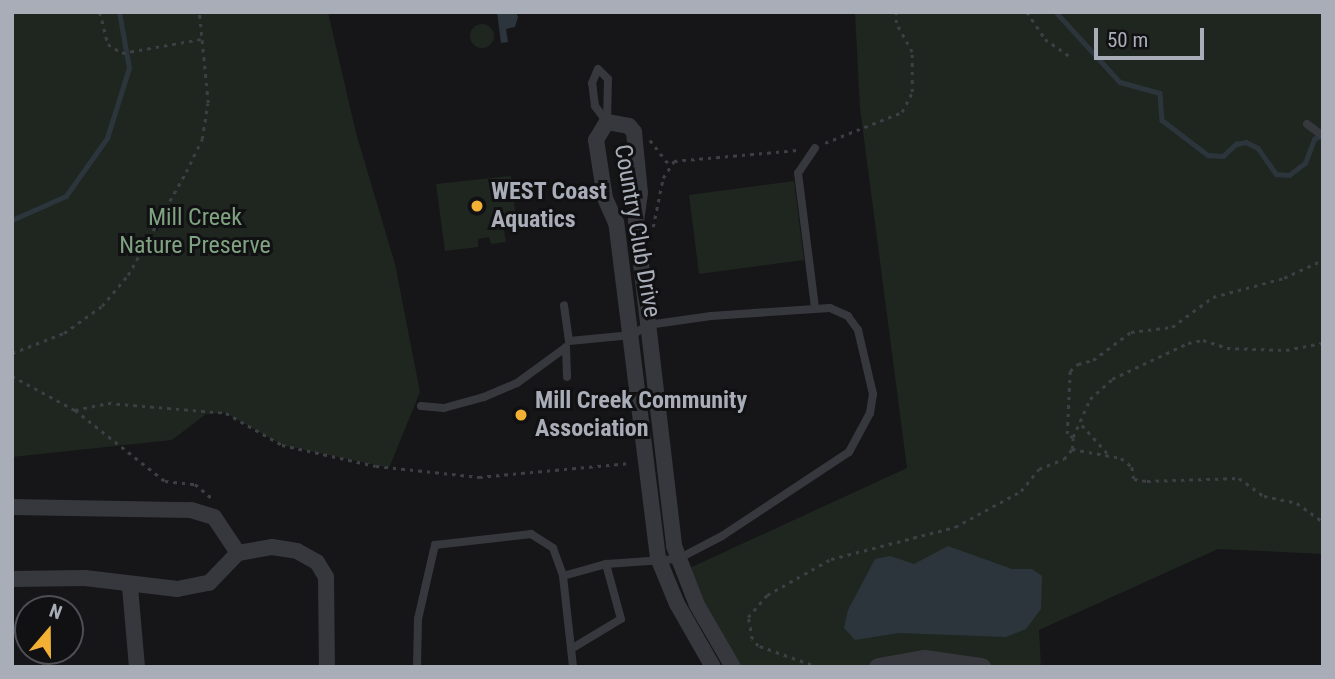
<!DOCTYPE html>
<html>
<head>
<meta charset="utf-8">
<style>
	body { margin:0 }
	#map { position:relative; width:1335px; height:679px; overflow:hidden; background:#161618; font-family:"Roboto Condensed",sans-serif }
	div>[style] { position:absolute }
	.green>* { inset:0; background:#1e261f }
	.round { border-radius:50% }
	.water>* { inset:0; background:#2c353c }
	.stream>* { height:4.5px; margin:-2.25px; padding:0 2.25px; transform-origin:2.25px; border-radius:2.25px; background:#2c353c }
	.path>* { height:2.5px; margin-top:-1.25px; transform-origin:0; background:repeating-linear-gradient(90deg,#3d3f44 0 3.5px,transparent 0 8.5px) }
	.service>* { height:8px; margin:-4px; padding:0 4px; transform-origin:4px; border-radius:4px; background:#37383d }
	.minor>* { height:16px; margin:-8px; padding:0 8px; transform-origin:8px; border-radius:8px; background:#37383d }
	.tertiary>* { height:19px; margin:-9.5px; padding:0 9.5px; transform-origin:9.5px; border-radius:9.5px; background:#37383d }
	.dots>* { width:19px; height:19px; translate:-50% -50%; box-sizing:border-box; border:4px solid #111113; border-radius:50% }
	span { translate:-50% -50%; white-space:nowrap; text-align:center; line-height:1.15; -webkit-text-stroke:6px #111113; paint-order:stroke }
	.poi-label { font-size:24px; color:#a8adb8; font-weight:700 }
	.left { translate:0 -50%; text-align:left }
	.park-label { font-size:24px; color:#7fa381 }
	.street-label { font-size:24px; color:#a8adb8 }
	.frame { position:absolute; inset:0; border:14px solid #a8adb8; pointer-events:none }
	.north { position:absolute; left:14px; top:595px; width:70px; height:70px; box-sizing:border-box; background:#111113; border:2px solid #4d4f55; border-radius:50%; rotate:20deg; font-size:19px; font-weight:700; line-height:28px; text-align:center; color:#a8adb8 }
	.north::after { content:''; display:block; margin:auto; width:24px; height:32px; background:#f2b134; clip-path:polygon(50% 0,100% 100%,50% 72%,0 100%) }
	.scale { position:absolute; left:1094px; top:28px; width:110px; height:32px; box-sizing:border-box; border:4px solid #a8adb8; border-top:0; padding-left:9px; font-size:21px; line-height:24px; white-space:nowrap; color:#a8adb8; -webkit-text-stroke:5px #111113; paint-order:stroke }
</style>
</head>
<body>
<div id="map">
	<div class="green">
		<i style="clip-path:polygon(12px 12px,328px 12px,356px 133px,395px 264px,420px 392px,389px 468px,282px 445px,226px 413px,206px 414px,172px 440px,12px 457px)"></i>
		<i style="clip-path:polygon(855px 12px,1323px 12px,1323px 554px,1218px 549px,1039px 630px,1041px 667px,733px 667px,683px 571px,907px 468px,860px 108px)"></i>
		<i class="round" style="left:470px;top:24px;width:24px;height:24px"></i>
		<i style="clip-path:polygon(511px 176px,517px 228px,504px 230px,506px 242px,491px 244px,489px 237px,478px 239px,478px 247px,445px 251px,436px 184px)"></i>
		<i style="clip-path:polygon(794px 181px,804px 260px,699px 274px,689px 195px)"></i>
	</div>
	<div class="water">
		<i style="clip-path:polygon(497px 12px,516px 12px,518px 17px,515px 27px,506px 29px,508px 42px,501px 43px)"></i>
		<i style="clip-path:polygon(948px 546px,1012px 569px,1032px 569px,1042px 576px,1041px 609px,1026px 629px,1006px 637px,899px 633px,855px 640px,844px 628px,848px 610px,875px 559px,890px 556px,914px 564px)"></i>
	</div>
	<div class="stream">
		<i style="left:1056px;top:12px;width:95px;rotate:47.6deg"></i>
		<i style="left:1120px;top:82px;width:41px;rotate:15.4deg"></i>
		<i style="left:1160px;top:93px;width:27px;rotate:86deg"></i>
		<i style="left:1162px;top:120px;width:58px;rotate:37.3deg"></i>
		<i style="left:1208px;top:155px;width:15px;rotate:4deg"></i>
		<i style="left:1223px;top:156px;width:18px;rotate:-43deg"></i>
		<i style="left:1236px;top:144px;width:10px;rotate:-11deg"></i>
		<i style="left:1246px;top:142px;width:13px;rotate:27deg"></i>
		<i style="left:1258px;top:148px;width:32px;rotate:55deg"></i>
		<i style="left:1276px;top:174px;width:13px;rotate:4deg"></i>
		<i style="left:1289px;top:175px;width:20px;rotate:-37deg"></i>
		<i style="left:1305px;top:163px;width:26px;rotate:-69deg"></i>
		<i style="left:1314px;top:139px;width:9px;rotate:-27deg"></i>
		<i style="left:12px;top:220px;width:59px;rotate:-24deg"></i>
		<i style="left:66px;top:196px;width:71px;rotate:-54.7deg"></i>
		<i style="left:107px;top:138px;width:73px;rotate:-72.6deg"></i>
		<i style="left:129px;top:68px;width:57px;rotate:-100.1deg"></i>
	</div>
	<div class="path">
		<i style="left:100px;top:12px;width:33px;rotate:76deg"></i>
		<i style="left:108px;top:44px;width:17px;rotate:33deg"></i>
		<i style="left:122px;top:53px;width:80px;rotate:-10deg"></i>
		<i style="left:1027px;top:12px;width:32px;rotate:56deg"></i>
		<i style="left:1045px;top:39px;width:29px;rotate:35deg"></i>
		<i style="left:650px;top:140px;width:31px;rotate:52deg"></i>
		<i style="left:825px;top:143px;width:83px;rotate:-21.9deg"></i>
		<i style="left:902px;top:112px;width:22px;rotate:-63deg"></i>
		<i style="left:912px;top:92px;width:40px;rotate:-90deg"></i>
		<i style="left:912px;top:52px;width:33px;rotate:-119deg"></i>
		<i style="left:896px;top:23px;width:11px;rotate:-90deg"></i>
		<i style="left:653px;top:227px;width:50px;rotate:-78.5deg"></i>
		<i style="left:663px;top:178px;width:20px;rotate:-57deg"></i>
		<i style="left:674px;top:161px;width:124px;rotate:-5.1deg"></i>
		<i style="left:12px;top:353px;width:56px;rotate:-21deg"></i>
		<i style="left:64px;top:333px;width:47px;rotate:-35.4deg"></i>
		<i style="left:102px;top:306px;width:40px;rotate:-50deg"></i>
		<i style="left:128px;top:275px;width:118px;rotate:-60.6deg"></i>
		<i style="left:186px;top:172px;width:37px;rotate:-64deg"></i>
		<i style="left:202px;top:139px;width:36px;rotate:-81deg"></i>
		<i style="left:208px;top:103px;width:91px;rotate:-95.6deg"></i>
		<i style="left:12px;top:376px;width:72px;rotate:28.4deg"></i>
		<i style="left:75px;top:410px;width:34px;rotate:-12deg"></i>
		<i style="left:108px;top:403px;width:118px;rotate:4.8deg"></i>
		<i style="left:226px;top:413px;width:64px;rotate:29.7deg"></i>
		<i style="left:282px;top:445px;width:96px;rotate:12.6deg"></i>
		<i style="left:376px;top:466px;width:104px;rotate:6.1deg"></i>
		<i style="left:479px;top:477px;width:152px;rotate:-5.3deg"></i>
		<i style="left:75px;top:410px;width:115px;rotate:38.3deg"></i>
		<i style="left:165px;top:481px;width:30px;rotate:6deg"></i>
		<i style="left:195px;top:484px;width:25px;rotate:40deg"></i>
		<i style="left:1082px;top:425px;width:38px;rotate:48deg"></i>
		<i style="left:1073px;top:437px;width:42px;rotate:-65.9deg"></i>
		<i style="left:1090px;top:399px;width:30px;rotate:-42deg"></i>
		<i style="left:1112px;top:379px;width:84px;rotate:-25.3deg"></i>
		<i style="left:1188px;top:343px;width:15px;rotate:-11deg"></i>
		<i style="left:1203px;top:340px;width:25px;rotate:18deg"></i>
		<i style="left:1227px;top:348px;width:59px;rotate:1.9deg"></i>
		<i style="left:1286px;top:350px;width:38px;rotate:-11deg"></i>
		<i style="left:1072px;top:449px;width:50px;rotate:10.4deg"></i>
		<i style="left:1121px;top:458px;width:14px;rotate:39deg"></i>
		<i style="left:1132px;top:467px;width:12px;rotate:81deg"></i>
		<i style="left:1134px;top:479px;width:13px;rotate:9deg"></i>
		<i style="left:1147px;top:481px;width:92px;rotate:-1.9deg"></i>
		<i style="left:1239px;top:478px;width:31px;rotate:36deg"></i>
		<i style="left:1264px;top:496px;width:34px;rotate:12deg"></i>
		<i style="left:1297px;top:503px;width:32px;rotate:36deg"></i>
		<i style="left:811px;top:665px;width:56px;rotate:-160.3deg"></i>
		<i style="left:758px;top:646px;width:9px;rotate:-131deg"></i>
		<i style="left:752px;top:639px;width:22px;rotate:-100deg"></i>
		<i style="left:748px;top:617px;width:29px;rotate:-49deg"></i>
		<i style="left:767px;top:595px;width:73px;rotate:-29.4deg"></i>
		<i style="left:831px;top:559px;width:128px;rotate:-14.5deg"></i>
		<i style="left:955px;top:527px;width:75px;rotate:-28.6deg"></i>
		<i style="left:1021px;top:491px;width:28px;rotate:-51deg"></i>
		<i style="left:1039px;top:469px;width:27px;rotate:-22deg"></i>
		<i style="left:1064px;top:459px;width:13px;rotate:-51deg"></i>
		<i style="left:1072px;top:449px;width:11px;rotate:-85deg"></i>
		<i style="left:1073px;top:438px;width:7px;rotate:-146deg"></i>
		<i style="left:1067px;top:434px;width:63px;rotate:-87.3deg"></i>
		<i style="left:1070px;top:371px;width:11px;rotate:-41deg"></i>
		<i style="left:1078px;top:364px;width:16px;rotate:-15deg"></i>
		<i style="left:1093px;top:360px;width:47px;rotate:-36.4deg"></i>
		<i style="left:1131px;top:332px;width:41px;rotate:-7deg"></i>
		<i style="left:1172px;top:327px;width:51px;rotate:-36.2deg"></i>
		<i style="left:1213px;top:297px;width:73px;rotate:-15deg"></i>
		<i style="left:1284px;top:278px;width:43px;rotate:-24.8deg"></i>
	</div>
	<div class="service">
		<i style="left:598px;top:69px;width:14px;rotate:45deg"></i>
		<i style="left:608px;top:79px;width:43px;rotate:91.3deg"></i>
		<i style="left:607px;top:122px;width:20px;rotate:-127deg"></i>
		<i style="left:595px;top:106px;width:23px;rotate:-97deg"></i>
		<i style="left:592px;top:83px;width:15px;rotate:-67deg"></i>
		<i style="left:1307px;top:124px;width:20px;rotate:37deg"></i>
		<i style="left:815px;top:148px;width:30px;rotate:124deg"></i>
		<i style="left:798px;top:173px;width:136px;rotate:82.8deg"></i>
		<i style="left:566px;top:347px;width:30px;rotate:88deg"></i>
		<i style="left:421px;top:406px;width:23px;rotate:5deg"></i>
		<i style="left:444px;top:408px;width:41px;rotate:-15.4deg"></i>
		<i style="left:484px;top:397px;width:36px;rotate:-23deg"></i>
		<i style="left:517px;top:383px;width:59px;rotate:-36.1deg"></i>
		<i style="left:563px;top:576px;width:45px;rotate:-15.6deg"></i>
		<i style="left:606px;top:564px;width:72px;rotate:-4deg"></i>
		<i style="left:678px;top:559px;width:50px;rotate:-27.6deg"></i>
		<i style="left:722px;top:536px;width:152px;rotate:-33.5deg"></i>
		<i style="left:849px;top:452px;width:44px;rotate:-61.7deg"></i>
		<i style="left:870px;top:413px;width:19px;rotate:-81deg"></i>
		<i style="left:873px;top:394px;width:66px;rotate:-103.2deg"></i>
		<i style="left:858px;top:330px;width:17px;rotate:-126deg"></i>
		<i style="left:848px;top:316px;width:20px;rotate:-156deg"></i>
		<i style="left:830px;top:308px;width:119px;rotate:176.2deg"></i>
		<i style="left:711px;top:316px;width:64px;rotate:171.9deg"></i>
		<i style="left:648px;top:325px;width:19px;rotate:148deg"></i>
		<i style="left:632px;top:335px;width:63px;rotate:174.6deg"></i>
		<i style="left:569px;top:341px;width:36px;rotate:-98deg"></i>
		<i style="left:571px;top:649px;width:58px;rotate:-31deg"></i>
		<i style="left:621px;top:619px;width:57px;rotate:-105.3deg"></i>
		<i style="left:417px;top:667px;width:48px;rotate:-88.8deg"></i>
		<i style="left:418px;top:619px;width:76px;rotate:-77.1deg"></i>
		<i style="left:435px;top:545px;width:97px;rotate:-6.5deg"></i>
		<i style="left:531px;top:534px;width:26px;rotate:32deg"></i>
		<i style="left:553px;top:548px;width:30px;rotate:70deg"></i>
		<i style="left:563px;top:576px;width:92px;rotate:83.7deg"></i>
	</div>
	<div class="minor">
		<i style="left:12px;top:507px;width:179px;rotate:1deg"></i>
		<i style="left:191px;top:510px;width:24px;rotate:17deg"></i>
		<i style="left:214px;top:517px;width:43px;rotate:56.3deg"></i>
		<i style="left:12px;top:579px;width:73px;rotate:-0.8deg"></i>
		<i style="left:85px;top:578px;width:93px;rotate:6.8deg"></i>
		<i style="left:177px;top:589px;width:33px;rotate:-11deg"></i>
		<i style="left:209px;top:583px;width:42px;rotate:-46deg"></i>
		<i style="left:238px;top:553px;width:35px;rotate:-10deg"></i>
		<i style="left:272px;top:547px;width:25px;rotate:9deg"></i>
		<i style="left:297px;top:551px;width:23px;rotate:29deg"></i>
		<i style="left:317px;top:562px;width:17px;rotate:59deg"></i>
		<i style="left:326px;top:577px;width:90px;rotate:89.4deg"></i>
		<i style="left:130px;top:587px;width:80px;rotate:85deg"></i>
		<i style="left:713px;top:667px;width:73px;rotate:-119.7deg"></i>
		<i style="left:677px;top:604px;width:50px;rotate:-112.4deg"></i>
		<i style="left:658px;top:558px;width:338px;rotate:-97.1deg"></i>
		<i style="left:616px;top:223px;width:27px;rotate:-114deg"></i>
		<i style="left:605px;top:198px;width:59px;rotate:-98.8deg"></i>
		<i style="left:596px;top:140px;width:21px;rotate:-59deg"></i>
		<i style="left:607px;top:122px;width:22px;rotate:10deg"></i>
		<i style="left:629px;top:126px;width:8px;rotate:50deg"></i>
		<i style="left:634px;top:132px;width:61px;rotate:84.4deg"></i>
		<i style="left:640px;top:193px;width:28px;rotate:98deg"></i>
		<i style="left:636px;top:221px;width:327px;rotate:83.3deg"></i>
		<i style="left:674px;top:546px;width:63px;rotate:68.7deg"></i>
		<i style="left:697px;top:605px;width:72px;rotate:59.9deg"></i>
	</div>
	<div class="tertiary">
		<i style="left:878px;top:667px;width:47px;rotate:-9.9deg"></i>
		<i style="left:924px;top:659px;width:58px;rotate:8deg"></i>
	</div>
	<div class="dots">
		<i style="left:477px;top:206px;background:#f2b134"></i>
		<i style="left:521px;top:415px;background:#f2b134"></i>
	</div>
	<div class="poi-label">
		<span class="left" style="left:491px;top:206px">WEST Coast<br>Aquatics</span>
		<span class="left" style="left:535px;top:415px">Mill Creek Community<br>Association</span>
	</div>
	<div class="park-label">
		<span style="left:195px;top:232px">Mill Creek<br>Nature Preserve</span>
	</div>
	<div class="street-label">
		<span style="left:637px;top:231px;rotate:80deg">Country Club Drive</span>
	</div>
	<div class="frame"></div>
	<div class="north">N</div>
	<div class="scale">50 m</div>
</div>
</body>
</html>
